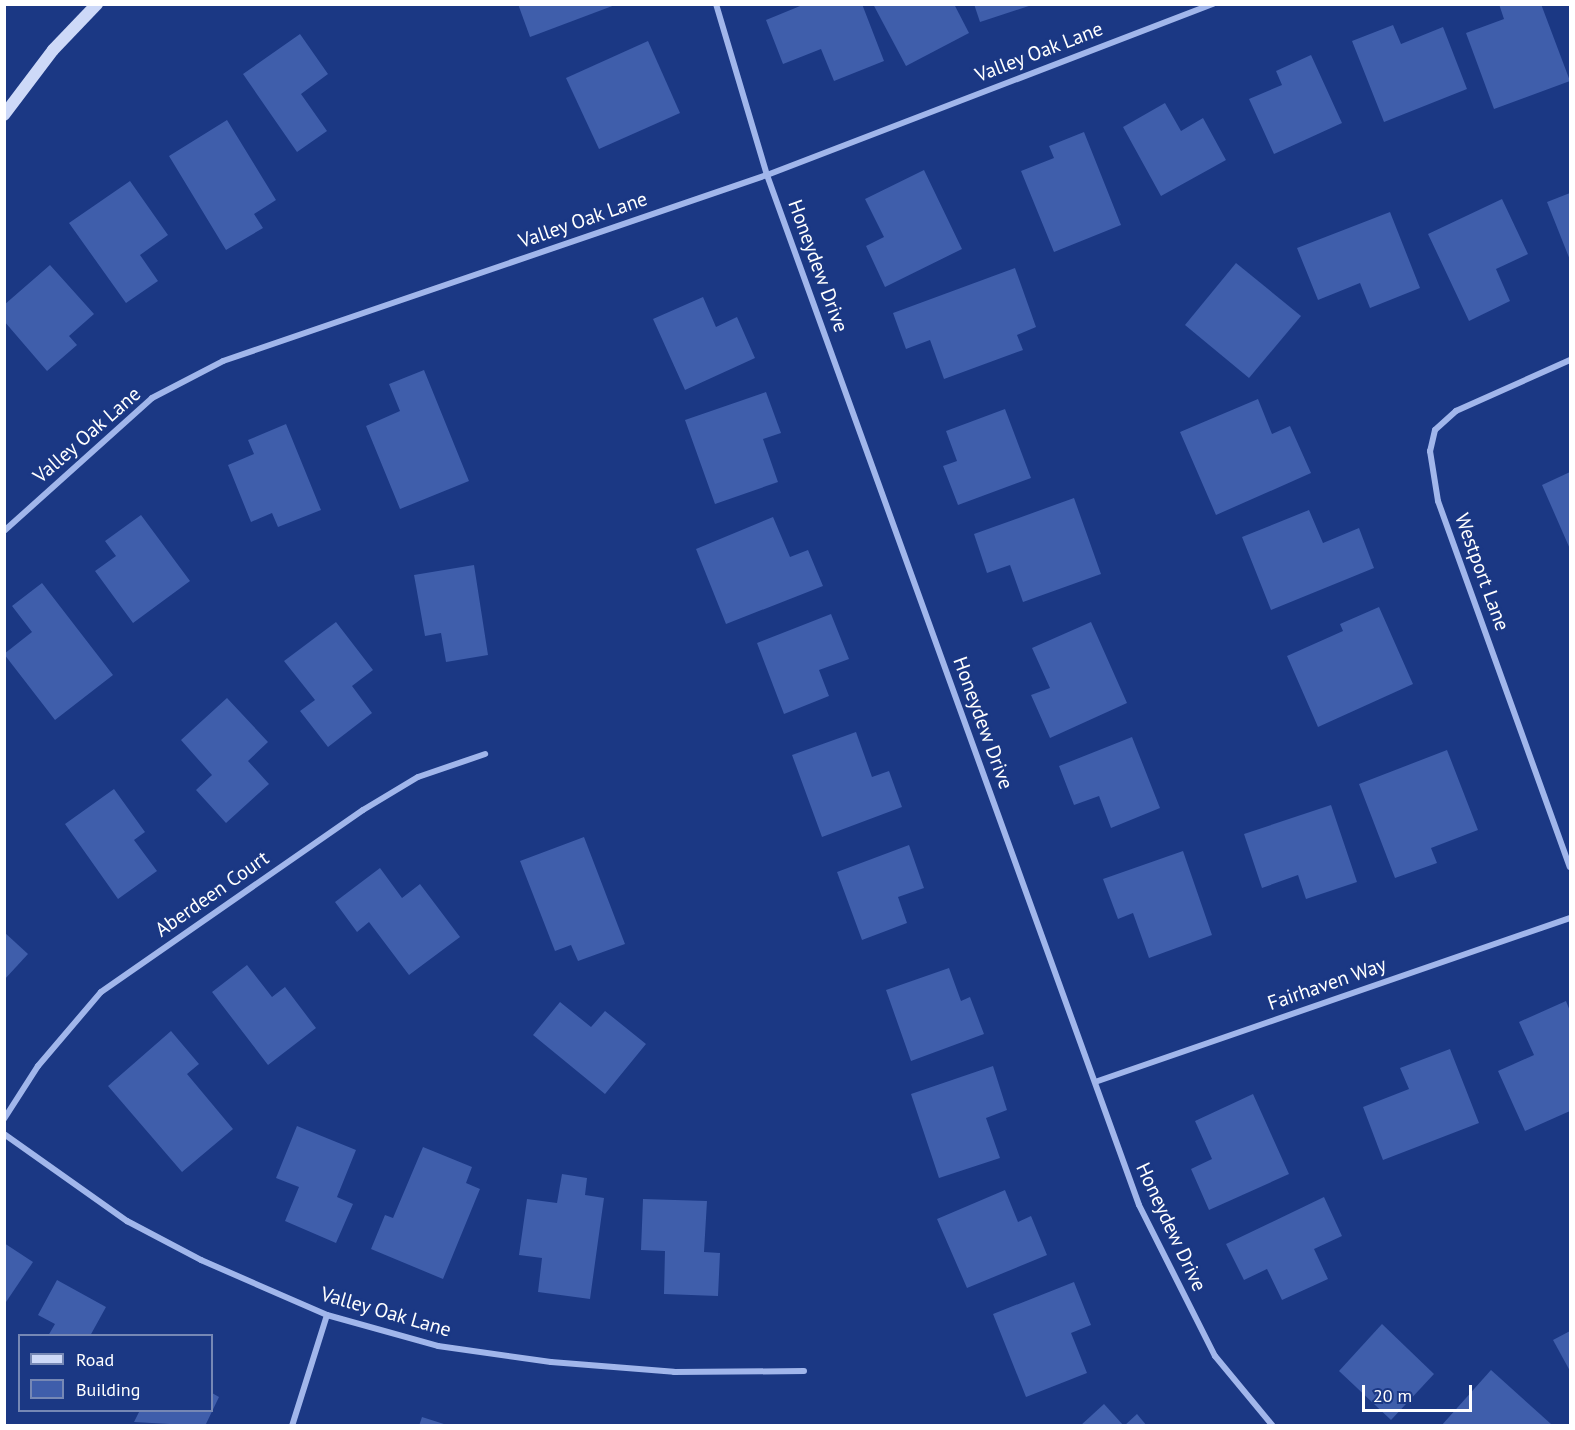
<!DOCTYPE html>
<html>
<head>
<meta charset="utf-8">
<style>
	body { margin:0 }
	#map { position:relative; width:1575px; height:1430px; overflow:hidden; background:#1b3884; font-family:"PT Sans",sans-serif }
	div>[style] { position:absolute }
	.building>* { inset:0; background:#3f5eab }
	.street>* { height:6px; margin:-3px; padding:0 3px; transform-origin:3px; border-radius:3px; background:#a1b6eb }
	.secondary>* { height:12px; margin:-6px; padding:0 6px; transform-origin:6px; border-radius:6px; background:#cdd9f8 }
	span { translate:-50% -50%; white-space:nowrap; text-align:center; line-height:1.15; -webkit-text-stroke:5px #1b3884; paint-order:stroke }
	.street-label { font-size:20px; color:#fff }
	.frame { position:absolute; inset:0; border:6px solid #fff; pointer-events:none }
	.legend { position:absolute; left:18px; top:1334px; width:195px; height:78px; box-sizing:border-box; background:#1b3884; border:2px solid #7688b5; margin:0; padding:8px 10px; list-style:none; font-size:18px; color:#fff }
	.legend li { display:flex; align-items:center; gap:12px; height:30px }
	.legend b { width:30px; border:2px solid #7688b5 }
	.scale { position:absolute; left:1362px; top:1385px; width:110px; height:27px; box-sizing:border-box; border:3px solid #fff; border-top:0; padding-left:8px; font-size:18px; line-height:21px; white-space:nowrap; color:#fff; -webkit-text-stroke:4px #1b3884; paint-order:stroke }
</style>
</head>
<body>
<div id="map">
	<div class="building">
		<i style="clip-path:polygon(518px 4px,614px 4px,615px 5px,530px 37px)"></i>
		<i style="clip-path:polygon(805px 4px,862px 4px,884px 61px,834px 81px,821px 49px,783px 64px,766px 20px)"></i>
		<i style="clip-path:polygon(873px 4px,954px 4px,969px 33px,906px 66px)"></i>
		<i style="clip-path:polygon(974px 4px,1032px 4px,1032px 5px,980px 22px)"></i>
		<i style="clip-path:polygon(1499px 4px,1541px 4px,1570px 81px,1494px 109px,1466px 33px,1504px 19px)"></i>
		<i style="clip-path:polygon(1393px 25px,1401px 44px,1443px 27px,1467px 89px,1384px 122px,1352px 41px)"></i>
		<i style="clip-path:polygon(300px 34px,328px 74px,301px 94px,327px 131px,297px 152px,243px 74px)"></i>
		<i style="clip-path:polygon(648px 41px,680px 113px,599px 149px,566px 78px)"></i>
		<i style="clip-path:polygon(1311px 55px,1342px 123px,1274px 154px,1249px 99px,1282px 85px,1276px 71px)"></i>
		<i style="clip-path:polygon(1165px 103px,1181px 131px,1203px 118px,1226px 160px,1161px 196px,1123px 127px)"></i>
		<i style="clip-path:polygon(227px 120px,276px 200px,254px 214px,263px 228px,226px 250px,169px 156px)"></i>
		<i style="clip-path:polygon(1084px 132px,1121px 225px,1054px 252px,1021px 171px,1054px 158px,1049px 146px)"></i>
		<i style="clip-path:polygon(924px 170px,962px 249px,885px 287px,866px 246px,884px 237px,865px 199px)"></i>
		<i style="clip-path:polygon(130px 181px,168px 235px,140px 255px,158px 281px,126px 303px,69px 223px)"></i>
		<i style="clip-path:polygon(1570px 193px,1570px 260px,1547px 202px)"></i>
		<i style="clip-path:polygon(1502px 199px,1528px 254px,1496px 269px,1510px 301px,1469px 321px,1428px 234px)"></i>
		<i style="clip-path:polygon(1390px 212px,1420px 288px,1370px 308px,1360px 283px,1318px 300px,1297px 248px)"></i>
		<i style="clip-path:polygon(1236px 263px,1301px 316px,1249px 378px,1185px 325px)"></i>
		<i style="clip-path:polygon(50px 265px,94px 314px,69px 336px,77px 345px,47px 371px,4px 321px,4px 305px)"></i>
		<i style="clip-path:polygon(1015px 268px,1036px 327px,1017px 335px,1023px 350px,944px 379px,930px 340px,906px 349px,893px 313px)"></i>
		<i style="clip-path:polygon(703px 297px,716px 327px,737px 317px,755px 358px,685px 390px,653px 319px)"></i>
		<i style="clip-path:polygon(424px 370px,469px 481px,400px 509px,366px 426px,400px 411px,389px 384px)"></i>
		<i style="clip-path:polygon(766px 392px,781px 433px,763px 439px,778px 482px,715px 504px,685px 420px)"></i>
		<i style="clip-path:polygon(1258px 399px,1272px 434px,1290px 426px,1311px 473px,1216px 515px,1180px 432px)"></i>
		<i style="clip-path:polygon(1005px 409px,1031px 478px,958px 505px,943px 466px,957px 461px,946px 431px)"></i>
		<i style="clip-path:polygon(286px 424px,321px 510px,278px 527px,272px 513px,251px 522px,228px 465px,254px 454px,248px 440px)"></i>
		<i style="clip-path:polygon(1570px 472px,1570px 549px,1542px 485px)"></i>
		<i style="clip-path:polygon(1074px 498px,1101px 574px,1023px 602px,1010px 565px,987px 573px,974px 534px)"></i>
		<i style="clip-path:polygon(1309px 510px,1323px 543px,1359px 528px,1374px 568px,1271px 610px,1242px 537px)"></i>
		<i style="clip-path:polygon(141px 515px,190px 581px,133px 623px,95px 571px,116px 556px,105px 541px)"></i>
		<i style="clip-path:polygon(773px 517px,790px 557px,808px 550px,823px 586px,726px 624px,696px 549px)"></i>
		<i style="clip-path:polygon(474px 565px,488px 655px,446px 662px,441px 633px,425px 636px,414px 575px)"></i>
		<i style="clip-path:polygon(42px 583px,113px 675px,55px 720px,4px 654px,32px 632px,12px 606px)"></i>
		<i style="clip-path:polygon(1379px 607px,1413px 684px,1318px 727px,1287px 656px,1343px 631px,1340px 624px)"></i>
		<i style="clip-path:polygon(831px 614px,849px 659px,819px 670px,829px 696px,784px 714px,757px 643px)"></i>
		<i style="clip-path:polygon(336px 622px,373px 670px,352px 686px,372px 713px,328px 747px,300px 711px,315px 700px,284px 661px)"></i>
		<i style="clip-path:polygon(1091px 622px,1127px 703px,1050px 738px,1031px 695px,1050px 688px,1032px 648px)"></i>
		<i style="clip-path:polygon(227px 698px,268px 742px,248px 761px,269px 784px,226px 823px,196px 790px,212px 775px,181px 740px)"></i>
		<i style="clip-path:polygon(856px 732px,872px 777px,889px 771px,902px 807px,822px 837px,792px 755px)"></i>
		<i style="clip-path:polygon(1132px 737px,1160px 808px,1111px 828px,1099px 796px,1074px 805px,1059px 766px)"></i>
		<i style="clip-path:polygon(1447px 750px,1478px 830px,1431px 848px,1437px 863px,1395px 878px,1359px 784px)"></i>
		<i style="clip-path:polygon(114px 789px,145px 832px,134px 840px,157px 871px,118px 899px,65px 824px)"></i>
		<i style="clip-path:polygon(1331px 805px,1357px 882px,1306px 899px,1298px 875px,1262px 888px,1244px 834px)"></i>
		<i style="clip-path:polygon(584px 837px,625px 944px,578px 961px,571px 945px,555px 951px,520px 861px)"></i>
		<i style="clip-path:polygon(909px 845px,924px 888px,898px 897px,907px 923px,862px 940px,837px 872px)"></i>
		<i style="clip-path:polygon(1183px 851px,1212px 935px,1149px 958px,1133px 913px,1118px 919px,1103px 879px)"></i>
		<i style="clip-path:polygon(380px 868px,402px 898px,420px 884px,460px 937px,409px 975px,369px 922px,357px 932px,335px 902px)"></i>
		<i style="clip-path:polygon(4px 932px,28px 954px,4px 980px)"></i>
		<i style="clip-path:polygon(247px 965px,272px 997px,285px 987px,316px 1028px,268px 1065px,212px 992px)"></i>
		<i style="clip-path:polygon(949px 968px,961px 1001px,970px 997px,984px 1034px,911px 1061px,886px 990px)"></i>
		<i style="clip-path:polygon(1566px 1001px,1570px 1011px,1570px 1111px,1525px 1131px,1498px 1071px,1534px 1055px,1519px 1022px)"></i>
		<i style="clip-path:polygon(560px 1002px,591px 1027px,605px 1011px,646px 1044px,605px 1094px,533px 1035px)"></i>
		<i style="clip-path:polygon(171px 1031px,199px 1064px,187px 1074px,233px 1129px,182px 1172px,108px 1086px)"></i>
		<i style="clip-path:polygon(1450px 1049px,1479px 1123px,1383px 1160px,1363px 1107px,1409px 1089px,1400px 1068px)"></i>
		<i style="clip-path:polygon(993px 1066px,1007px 1110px,986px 1118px,1000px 1158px,939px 1178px,911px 1094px)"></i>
		<i style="clip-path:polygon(1253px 1094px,1289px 1174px,1209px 1210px,1191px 1169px,1212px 1159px,1195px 1121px)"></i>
		<i style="clip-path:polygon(297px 1126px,356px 1150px,337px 1197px,353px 1204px,336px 1243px,285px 1221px,299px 1187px,276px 1178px)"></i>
		<i style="clip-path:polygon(423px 1147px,472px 1167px,466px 1183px,480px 1189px,443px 1279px,371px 1249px,385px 1215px,393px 1218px)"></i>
		<i style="clip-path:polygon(562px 1174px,587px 1178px,585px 1195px,604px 1198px,590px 1299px,538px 1292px,542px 1258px,519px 1255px,527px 1199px,557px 1203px)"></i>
		<i style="clip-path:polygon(1005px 1190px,1018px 1222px,1031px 1216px,1047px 1255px,967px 1288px,937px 1219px)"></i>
		<i style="clip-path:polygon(1324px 1197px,1342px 1236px,1314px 1249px,1328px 1279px,1282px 1300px,1267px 1269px,1244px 1280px,1226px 1244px)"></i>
		<i style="clip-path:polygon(643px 1199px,707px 1201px,704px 1252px,720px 1253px,718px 1296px,664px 1294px,665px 1251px,641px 1250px)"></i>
		<i style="clip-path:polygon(4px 1243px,33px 1262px,4px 1305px)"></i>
		<i style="clip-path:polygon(57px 1280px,106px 1307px,90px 1336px,48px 1336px,55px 1324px,38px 1315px)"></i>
		<i style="clip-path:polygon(1074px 1282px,1091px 1325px,1071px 1333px,1087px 1373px,1026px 1397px,993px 1314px)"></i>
		<i style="clip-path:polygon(1382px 1324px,1434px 1374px,1391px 1420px,1339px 1371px)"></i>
		<i style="clip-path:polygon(1570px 1331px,1570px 1371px,1553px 1340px)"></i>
		<i style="clip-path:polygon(1491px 1370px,1551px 1424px,1549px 1426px,1441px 1426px)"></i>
		<i style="clip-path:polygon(212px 1393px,219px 1397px,205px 1426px,134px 1422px,140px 1410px,212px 1410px)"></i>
		<i style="clip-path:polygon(1104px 1404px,1124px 1426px,1080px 1426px)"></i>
		<i style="clip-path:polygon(1137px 1414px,1147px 1426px,1124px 1426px)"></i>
		<i style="clip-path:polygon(422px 1417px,447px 1425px,447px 1426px,419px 1426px)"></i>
	</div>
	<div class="street">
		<i style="left:716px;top:4px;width:178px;rotate:73.4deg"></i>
		<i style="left:767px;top:175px;width:1095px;rotate:70.14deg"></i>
		<i style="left:1139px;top:1205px;width:169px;rotate:63.3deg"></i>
		<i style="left:1215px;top:1356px;width:91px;rotate:50.4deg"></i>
		<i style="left:1570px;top:360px;width:125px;rotate:155.9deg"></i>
		<i style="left:1456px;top:411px;width:28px;rotate:138deg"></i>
		<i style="left:1435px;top:430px;width:22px;rotate:103deg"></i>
		<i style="left:1430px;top:451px;width:51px;rotate:80.9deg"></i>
		<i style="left:1438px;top:501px;width:389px;rotate:70.2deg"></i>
		<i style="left:4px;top:531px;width:199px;rotate:-41.9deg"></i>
		<i style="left:152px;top:398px;width:80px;rotate:-27.5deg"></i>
		<i style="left:223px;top:361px;width:575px;rotate:-18.88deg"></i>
		<i style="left:767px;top:175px;width:478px;rotate:-21deg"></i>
		<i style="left:1095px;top:1082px;width:503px;rotate:-19.05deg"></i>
		<i style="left:4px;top:1119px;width:63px;rotate:-57.3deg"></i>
		<i style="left:38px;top:1066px;width:97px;rotate:-49.6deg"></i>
		<i style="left:101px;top:992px;width:319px;rotate:-34.8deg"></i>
		<i style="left:363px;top:810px;width:64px;rotate:-31deg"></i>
		<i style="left:418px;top:777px;width:71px;rotate:-18.9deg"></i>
		<i style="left:4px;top:1134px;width:151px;rotate:35.3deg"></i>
		<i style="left:127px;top:1221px;width:84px;rotate:27.8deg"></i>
		<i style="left:201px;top:1260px;width:137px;rotate:23.6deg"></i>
		<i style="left:327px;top:1315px;width:115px;rotate:15.6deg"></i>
		<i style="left:438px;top:1346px;width:114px;rotate:8.1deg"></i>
		<i style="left:551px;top:1362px;width:123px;rotate:4.6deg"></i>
		<i style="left:674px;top:1372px;width:130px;rotate:-0.4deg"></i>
		<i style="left:292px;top:1426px;width:116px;rotate:-72.5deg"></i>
	</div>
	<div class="secondary">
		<i style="left:4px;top:115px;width:81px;rotate:-53deg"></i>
		<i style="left:53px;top:50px;width:64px;rotate:-46.3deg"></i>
	</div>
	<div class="street-label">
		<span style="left:1039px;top:52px;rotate:-21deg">Valley Oak Lane</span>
		<span style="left:583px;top:220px;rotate:-19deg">Valley Oak Lane</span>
		<span style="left:818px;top:266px;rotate:70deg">Honeydew Drive</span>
		<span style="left:87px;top:435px;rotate:-41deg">Valley Oak Lane</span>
		<span style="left:1482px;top:572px;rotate:70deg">Westport Lane</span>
		<span style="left:983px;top:723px;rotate:70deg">Honeydew Drive</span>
		<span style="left:212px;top:894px;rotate:-35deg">Aberdeen Court</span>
		<span style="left:1327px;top:984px;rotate:-19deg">Fairhaven Way</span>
		<span style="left:1171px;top:1227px;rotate:65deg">Honeydew Drive</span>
		<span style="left:386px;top:1312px;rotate:16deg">Valley Oak Lane</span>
	</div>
	<div class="frame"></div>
	<ul class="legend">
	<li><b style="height:8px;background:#cdd9f8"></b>Road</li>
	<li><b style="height:16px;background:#3f5eab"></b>Building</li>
	</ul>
	<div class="scale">20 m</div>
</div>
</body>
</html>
